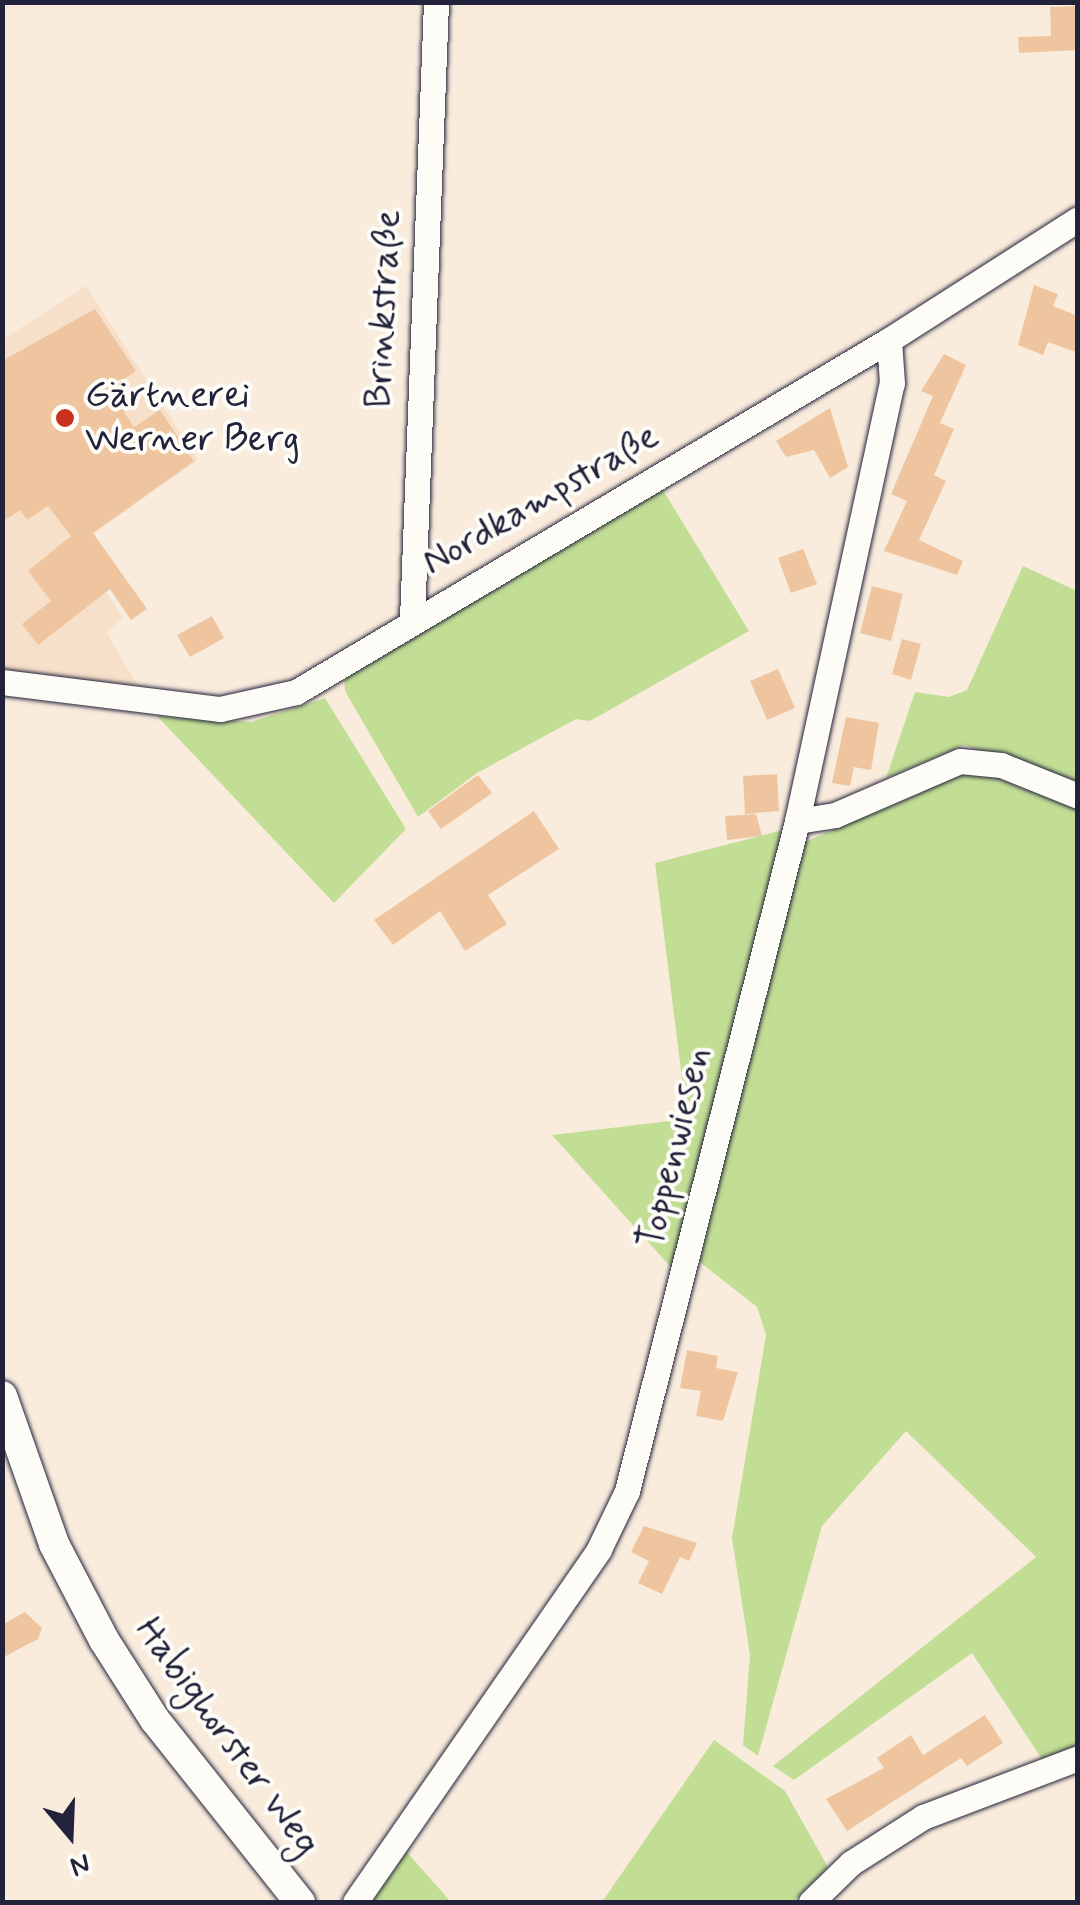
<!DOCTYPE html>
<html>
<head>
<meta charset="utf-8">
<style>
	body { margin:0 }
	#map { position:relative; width:1080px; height:1905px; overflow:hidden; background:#f9ecdd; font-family:Mynerve,sans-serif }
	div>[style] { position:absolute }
	.built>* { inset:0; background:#f6e0ca }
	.green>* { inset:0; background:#c2de95 }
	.building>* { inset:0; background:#efc59f }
	.roads { filter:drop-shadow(0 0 2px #22223b) drop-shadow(0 0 2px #22223b) }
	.minor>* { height:25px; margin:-12.5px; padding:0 12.5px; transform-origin:12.5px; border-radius:12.5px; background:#fdfcf7 }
	.tertiary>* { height:30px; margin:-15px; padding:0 15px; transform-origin:15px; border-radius:15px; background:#fdfcf7 }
	.dots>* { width:28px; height:28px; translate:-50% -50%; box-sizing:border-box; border:5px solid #fdfcf7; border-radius:50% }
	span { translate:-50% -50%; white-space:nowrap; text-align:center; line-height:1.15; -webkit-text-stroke:8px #fdfcf7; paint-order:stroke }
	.street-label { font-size:38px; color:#22223b }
	.poi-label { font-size:38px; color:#22223b }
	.left { translate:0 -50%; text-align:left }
	.frame { position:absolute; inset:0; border:5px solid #22223b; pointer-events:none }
	.north { position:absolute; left:20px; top:1785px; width:100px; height:100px; -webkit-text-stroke:8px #fdfcf7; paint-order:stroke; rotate:161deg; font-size:28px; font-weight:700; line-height:40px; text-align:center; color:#22223b }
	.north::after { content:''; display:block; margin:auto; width:35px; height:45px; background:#22223b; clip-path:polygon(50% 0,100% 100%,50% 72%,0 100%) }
</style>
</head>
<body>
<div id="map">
	<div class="built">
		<i style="clip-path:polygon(86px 286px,198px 460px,76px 546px,123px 618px,107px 633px,141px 692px,3px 669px,2px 340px)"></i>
	</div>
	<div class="green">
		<i style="clip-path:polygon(661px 487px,749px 631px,590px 721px,576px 719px,477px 773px,418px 817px,345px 691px,344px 676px)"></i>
		<i style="clip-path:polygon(1023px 566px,1077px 591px,1077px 787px,965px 745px,886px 778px,915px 692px,949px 697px,967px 690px)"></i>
		<i style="clip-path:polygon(325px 698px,406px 829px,334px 903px,157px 716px,251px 722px)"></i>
		<i style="clip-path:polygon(972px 768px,1077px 806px,1077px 1745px,1042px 1759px,972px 1653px,794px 1780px,773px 1766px,1036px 1557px,906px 1431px,822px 1526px,758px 1756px,743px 1745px,750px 1655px,732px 1538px,766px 1335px,757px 1307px,696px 1259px,803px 843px)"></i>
		<i style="clip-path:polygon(783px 830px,676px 1273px,552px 1135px,687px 1119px,655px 863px)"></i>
		<i style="clip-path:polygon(714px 1740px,785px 1791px,828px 1867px,793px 1902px,602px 1902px)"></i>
		<i style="clip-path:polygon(405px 1850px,451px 1902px,370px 1902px)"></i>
	</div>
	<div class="building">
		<i style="clip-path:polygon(1078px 6px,1078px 50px,1019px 53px,1018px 37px,1051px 36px,1050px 7px)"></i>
		<i style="clip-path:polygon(1034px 285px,1058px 294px,1053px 306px,1078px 316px,1078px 353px,1048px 342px,1043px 355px,1018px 345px)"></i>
		<i style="clip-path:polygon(95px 309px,136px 371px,109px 389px,134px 427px,160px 410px,194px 461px,93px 533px,147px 609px,131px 620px,110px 589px,38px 645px,22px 624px,51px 601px,28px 571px,71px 536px,48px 506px,27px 520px,20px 510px,2px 522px,2px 361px)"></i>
		<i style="clip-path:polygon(944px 354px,966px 365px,940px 423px,954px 429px,934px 475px,946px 481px,919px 540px,963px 561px,957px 575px,884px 551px,907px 501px,891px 494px,933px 396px,921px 391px)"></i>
		<i style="clip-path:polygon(830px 408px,848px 467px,830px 478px,814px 450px,786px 457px,776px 441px)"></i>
		<i style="clip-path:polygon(803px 549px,817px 584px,791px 593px,778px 558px)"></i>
		<i style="clip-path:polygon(872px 586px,903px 594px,891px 641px,860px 633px)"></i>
		<i style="clip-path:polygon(212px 616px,224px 638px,190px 657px,177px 635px)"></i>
		<i style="clip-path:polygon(902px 639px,921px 644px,911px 680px,892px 674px)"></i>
		<i style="clip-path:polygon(778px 669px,795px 708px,767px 720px,750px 681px)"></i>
		<i style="clip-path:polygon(846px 717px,879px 723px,871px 770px,854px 767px,850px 786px,832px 783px)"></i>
		<i style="clip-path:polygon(777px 774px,779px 811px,745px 814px,743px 776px)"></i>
		<i style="clip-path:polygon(478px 775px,492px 793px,441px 829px,428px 811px)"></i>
		<i style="clip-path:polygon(534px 811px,559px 849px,488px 895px,507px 924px,465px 951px,440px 911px,393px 945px,374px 920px)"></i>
		<i style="clip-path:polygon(756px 814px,762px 836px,727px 840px,725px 816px)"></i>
		<i style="clip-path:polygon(687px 1350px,718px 1356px,716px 1368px,738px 1372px,723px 1421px,696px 1416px,701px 1391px,680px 1388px)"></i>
		<i style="clip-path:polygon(644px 1526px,697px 1543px,689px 1561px,680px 1557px,662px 1594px,638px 1583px,649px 1561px,631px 1552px)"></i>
		<i style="clip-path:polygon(25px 1612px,42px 1628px,38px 1639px,2px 1658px,2px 1625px)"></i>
		<i style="clip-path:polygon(985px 1715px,1003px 1743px,967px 1766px,961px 1758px,847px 1831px,826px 1799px,884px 1768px,877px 1758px,911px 1735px,923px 1755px)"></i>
	</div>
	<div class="roads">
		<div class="minor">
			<i style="left:412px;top:619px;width:617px;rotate:-87.77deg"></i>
			<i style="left:2px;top:682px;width:220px;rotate:7.1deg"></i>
			<i style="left:220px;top:709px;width:78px;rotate:-12.6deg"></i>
			<i style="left:296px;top:692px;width:690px;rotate:-30.69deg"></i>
			<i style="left:889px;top:340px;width:224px;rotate:-32.6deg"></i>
			<i style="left:797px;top:821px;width:38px;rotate:-9deg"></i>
			<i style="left:835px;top:815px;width:136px;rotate:-23.4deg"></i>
			<i style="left:960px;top:761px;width:41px;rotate:5.6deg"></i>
			<i style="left:1001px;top:765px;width:83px;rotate:21.9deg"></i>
			<i style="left:355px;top:1902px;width:429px;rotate:-55.3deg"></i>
			<i style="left:599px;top:1549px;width:64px;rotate:-64.2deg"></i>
			<i style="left:627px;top:1491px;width:691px;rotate:-75.76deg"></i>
			<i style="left:797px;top:821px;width:448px;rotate:-77.8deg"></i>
			<i style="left:892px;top:383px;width:43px;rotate:-94deg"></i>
			<i style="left:811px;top:1902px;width:56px;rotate:-44.3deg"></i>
			<i style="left:851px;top:1863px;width:85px;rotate:-32.6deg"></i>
			<i style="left:923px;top:1817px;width:166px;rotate:-20.8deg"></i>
		</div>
		<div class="tertiary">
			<i style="left:2px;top:1396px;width:157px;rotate:70.6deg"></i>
			<i style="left:54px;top:1544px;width:108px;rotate:62.5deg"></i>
			<i style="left:104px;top:1640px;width:95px;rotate:57.5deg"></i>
			<i style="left:155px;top:1720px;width:233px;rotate:51.5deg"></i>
		</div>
	</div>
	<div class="dots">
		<i style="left:65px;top:418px;background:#c8321e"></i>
	</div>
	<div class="street-label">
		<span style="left:384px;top:309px;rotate:-87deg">Brinkstraße</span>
		<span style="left:541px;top:500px;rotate:-30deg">Nordkampstraße</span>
		<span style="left:675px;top:1148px;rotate:-76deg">Toppenwiesen</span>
		<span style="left:227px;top:1737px;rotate:54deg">Habighorster Weg</span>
	</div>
	<div class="poi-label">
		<span class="left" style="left:85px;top:418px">Gärtnerei<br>Werner Berg</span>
	</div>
	<div class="frame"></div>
	<div class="north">N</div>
</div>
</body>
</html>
